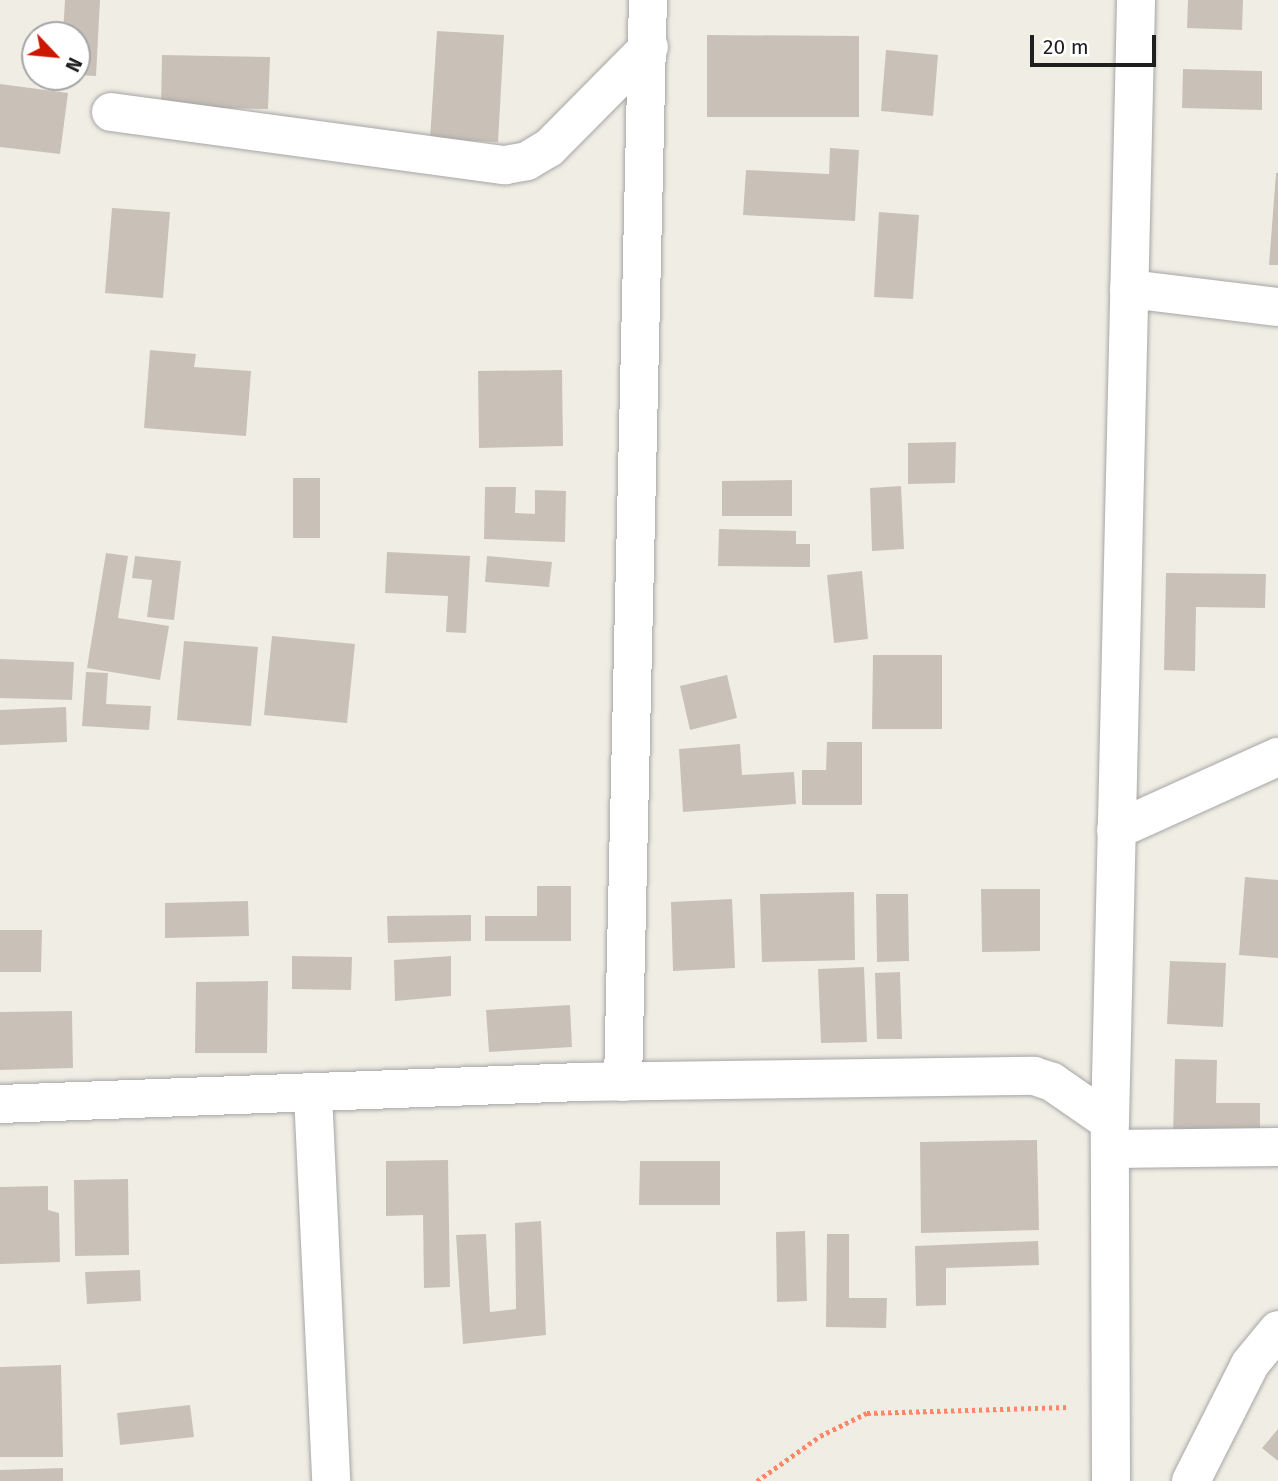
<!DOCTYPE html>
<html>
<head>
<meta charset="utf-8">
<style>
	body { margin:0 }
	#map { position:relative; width:1278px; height:1481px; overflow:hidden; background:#f0eee4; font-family:"Fira Sans",sans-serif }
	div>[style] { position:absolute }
	.building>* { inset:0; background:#c9c1b7 }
	.path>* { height:4.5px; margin-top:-2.25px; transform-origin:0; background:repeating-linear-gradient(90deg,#ff8666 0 3.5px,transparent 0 7px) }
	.roads { filter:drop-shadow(0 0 2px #a6a6a6) drop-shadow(0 0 2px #a6a6a6) }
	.minor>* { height:38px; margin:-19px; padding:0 19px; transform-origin:19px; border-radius:19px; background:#fff }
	span { translate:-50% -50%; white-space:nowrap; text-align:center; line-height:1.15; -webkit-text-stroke:6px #fff; paint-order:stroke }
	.north { position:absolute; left:21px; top:21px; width:70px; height:70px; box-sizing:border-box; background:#fff; border:2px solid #a5a5a5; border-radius:50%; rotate:116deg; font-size:19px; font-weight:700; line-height:28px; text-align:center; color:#1f1f1f }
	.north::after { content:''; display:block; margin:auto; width:24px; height:32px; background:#cd1600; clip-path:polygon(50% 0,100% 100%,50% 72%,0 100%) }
	.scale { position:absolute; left:1030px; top:35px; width:126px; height:32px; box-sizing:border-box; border:4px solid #1f1f1f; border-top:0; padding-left:9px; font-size:21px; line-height:24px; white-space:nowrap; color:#1f1f1f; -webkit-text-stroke:5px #fff; paint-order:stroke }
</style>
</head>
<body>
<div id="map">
	<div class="building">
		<i style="clip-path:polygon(65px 0,100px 0,96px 76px,77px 75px,77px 35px,63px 35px)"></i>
		<i style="clip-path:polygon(1188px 0,1243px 0,1242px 30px,1187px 28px)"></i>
		<i style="clip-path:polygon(437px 31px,504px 35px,498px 142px,430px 139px)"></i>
		<i style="clip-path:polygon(707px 35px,859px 36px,859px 117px,707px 117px)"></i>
		<i style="clip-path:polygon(886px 50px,938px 55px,933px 116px,881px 111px)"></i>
		<i style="clip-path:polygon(162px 55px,270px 57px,268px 109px,161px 107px)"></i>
		<i style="clip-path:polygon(1183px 69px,1262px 71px,1262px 110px,1182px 108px)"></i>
		<i style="clip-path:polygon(0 84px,68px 93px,60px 154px,0 147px)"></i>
		<i style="clip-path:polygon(830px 148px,859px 150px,855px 221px,743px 215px,746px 170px,829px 174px)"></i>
		<i style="clip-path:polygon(1276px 173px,1278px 173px,1278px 265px,1269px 265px)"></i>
		<i style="clip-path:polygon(112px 208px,170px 212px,163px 298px,105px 293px)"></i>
		<i style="clip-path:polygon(879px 212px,919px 215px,913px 299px,874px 297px)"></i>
		<i style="clip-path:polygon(150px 350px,196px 354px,194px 367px,251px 371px,246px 436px,144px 428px)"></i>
		<i style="clip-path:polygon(562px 370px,563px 446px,479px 448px,478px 371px)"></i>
		<i style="clip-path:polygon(956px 442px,955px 483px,908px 484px,908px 443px)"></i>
		<i style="clip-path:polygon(293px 478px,320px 478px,320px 538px,293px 538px)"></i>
		<i style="clip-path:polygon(792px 480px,792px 516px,722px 516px,722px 481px)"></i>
		<i style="clip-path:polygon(901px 486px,904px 549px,872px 551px,870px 488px)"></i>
		<i style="clip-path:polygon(485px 487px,516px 487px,515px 513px,535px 514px,535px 490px,566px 491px,565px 542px,484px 539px)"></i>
		<i style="clip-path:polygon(719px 529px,796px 531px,796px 544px,810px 544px,810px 567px,718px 566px)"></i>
		<i style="clip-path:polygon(387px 552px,470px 556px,466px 633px,446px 632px,448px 596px,385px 593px)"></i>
		<i style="clip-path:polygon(106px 553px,128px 556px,118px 618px,169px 626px,160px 680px,87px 668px)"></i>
		<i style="clip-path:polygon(135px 556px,181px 561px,174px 620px,147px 617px,152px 580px,132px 578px)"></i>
		<i style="clip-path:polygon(487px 556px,552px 562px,549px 587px,485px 582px)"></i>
		<i style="clip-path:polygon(862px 571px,868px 639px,834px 643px,827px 575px)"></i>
		<i style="clip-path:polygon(1166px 573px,1266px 574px,1265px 608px,1196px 607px,1195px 671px,1164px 670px)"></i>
		<i style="clip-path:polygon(272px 636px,355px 644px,347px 723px,264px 715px)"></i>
		<i style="clip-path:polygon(184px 641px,258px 647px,251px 726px,177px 720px)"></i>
		<i style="clip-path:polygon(873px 655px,942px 655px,942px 729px,872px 729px)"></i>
		<i style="clip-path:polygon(0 659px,74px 662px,72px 700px,0 698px)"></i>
		<i style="clip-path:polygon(86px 672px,108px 673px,106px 704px,151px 706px,149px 730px,82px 726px)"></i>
		<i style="clip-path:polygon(727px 675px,737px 718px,690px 730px,680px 686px)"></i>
		<i style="clip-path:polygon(66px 707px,67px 742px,0 745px,0 710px)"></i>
		<i style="clip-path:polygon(827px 742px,862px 742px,862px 805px,802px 805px,802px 770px,826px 770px)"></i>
		<i style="clip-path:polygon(740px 744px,742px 775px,794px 772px,796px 804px,683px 812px,679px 749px)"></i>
		<i style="clip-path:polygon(1245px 877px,1278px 880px,1278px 958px,1239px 955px)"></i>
		<i style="clip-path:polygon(537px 886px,571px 886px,571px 941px,485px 941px,485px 916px,537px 916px)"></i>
		<i style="clip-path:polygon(981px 889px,1040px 889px,1040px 951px,982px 952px)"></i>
		<i style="clip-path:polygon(854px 892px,855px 960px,762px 962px,760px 894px)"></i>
		<i style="clip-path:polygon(876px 894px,908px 894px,909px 961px,877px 962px)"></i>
		<i style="clip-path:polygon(732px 899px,735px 968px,673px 971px,671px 902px)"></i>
		<i style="clip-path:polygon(248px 901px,249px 936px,165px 938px,165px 903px)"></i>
		<i style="clip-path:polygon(471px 915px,471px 941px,388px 943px,387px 916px)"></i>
		<i style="clip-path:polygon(0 930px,42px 930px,41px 972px,0 972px)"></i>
		<i style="clip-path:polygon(292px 956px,352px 957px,351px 990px,292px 989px)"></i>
		<i style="clip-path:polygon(451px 956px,451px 996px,395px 1001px,394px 960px)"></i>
		<i style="clip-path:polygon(1170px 961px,1226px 963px,1223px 1027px,1167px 1024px)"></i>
		<i style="clip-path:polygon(864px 967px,867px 1042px,821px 1043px,818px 969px)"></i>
		<i style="clip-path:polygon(900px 972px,902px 1039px,877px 1039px,875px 973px)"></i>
		<i style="clip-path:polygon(268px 981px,267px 1053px,195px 1053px,196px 982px)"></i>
		<i style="clip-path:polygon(570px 1005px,572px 1047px,489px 1052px,486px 1010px)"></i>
		<i style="clip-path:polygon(72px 1011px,73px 1068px,0 1070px,0 1012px)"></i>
		<i style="clip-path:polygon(1175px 1059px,1217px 1060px,1216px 1103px,1260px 1103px,1260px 1136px,1173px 1135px)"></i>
		<i style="clip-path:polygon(1037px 1140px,1039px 1230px,921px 1233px,920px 1142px)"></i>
		<i style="clip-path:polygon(448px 1160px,450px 1287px,424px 1288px,423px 1215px,386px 1216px,386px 1161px)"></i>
		<i style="clip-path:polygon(640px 1161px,720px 1161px,720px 1205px,639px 1205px)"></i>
		<i style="clip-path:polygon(128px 1179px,129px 1255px,75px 1256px,74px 1180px)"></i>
		<i style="clip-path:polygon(48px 1186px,48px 1210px,59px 1213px,60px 1262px,0 1264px,0 1187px)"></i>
		<i style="clip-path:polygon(541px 1221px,546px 1335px,463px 1344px,456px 1235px,486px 1234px,490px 1312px,516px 1309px,515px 1223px)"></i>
		<i style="clip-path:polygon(805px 1231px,807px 1301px,777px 1302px,776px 1232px)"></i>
		<i style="clip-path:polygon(827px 1234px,849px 1234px,849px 1298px,887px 1298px,886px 1328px,826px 1327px)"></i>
		<i style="clip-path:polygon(1038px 1241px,1039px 1265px,946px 1268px,946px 1305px,916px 1306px,915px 1246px)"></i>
		<i style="clip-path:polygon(140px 1270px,141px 1301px,87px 1304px,85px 1272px)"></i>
		<i style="clip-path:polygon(61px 1365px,63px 1457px,0 1457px,0 1367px)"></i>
		<i style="clip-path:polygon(190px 1405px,194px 1437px,120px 1445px,117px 1413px)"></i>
		<i style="clip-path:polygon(1278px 1429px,1278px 1461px,1262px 1448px)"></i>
		<i style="clip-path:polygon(63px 1468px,63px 1481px,0 1481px,0 1470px)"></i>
	</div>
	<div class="path">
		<i style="left:757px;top:1481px;width:77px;rotate:-35.5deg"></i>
		<i style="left:820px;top:1436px;width:52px;rotate:-26.1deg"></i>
		<i style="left:867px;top:1413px;width:202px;rotate:-1.7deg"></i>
	</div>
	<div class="roads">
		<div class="minor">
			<i style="left:111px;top:112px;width:398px;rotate:7.7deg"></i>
			<i style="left:505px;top:165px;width:22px;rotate:-10deg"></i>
			<i style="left:527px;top:161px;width:26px;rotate:-31deg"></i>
			<i style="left:549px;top:148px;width:142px;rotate:-45.3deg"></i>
			<i style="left:1129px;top:289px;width:150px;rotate:6.9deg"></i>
			<i style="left:1116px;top:830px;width:178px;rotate:-24.3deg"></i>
			<i style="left:623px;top:1082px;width:1082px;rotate:-88.68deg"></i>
			<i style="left:313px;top:1094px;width:387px;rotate:87.3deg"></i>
			<i style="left:0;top:1104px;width:580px;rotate:-2.17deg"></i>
			<i style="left:580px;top:1082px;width:454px;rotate:-0.8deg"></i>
			<i style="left:1034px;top:1076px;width:19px;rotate:18deg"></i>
			<i style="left:1052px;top:1082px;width:70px;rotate:34.6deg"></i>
			<i style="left:1110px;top:1149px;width:168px;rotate:-0.7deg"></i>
			<i style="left:1111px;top:1481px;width:359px;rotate:-90.2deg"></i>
			<i style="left:1110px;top:1122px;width:1122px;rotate:-88.67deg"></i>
			<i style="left:1191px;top:1481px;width:131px;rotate:-63.2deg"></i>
			<i style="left:1250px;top:1364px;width:44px;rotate:-50.5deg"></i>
		</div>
	</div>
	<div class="north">N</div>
	<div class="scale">20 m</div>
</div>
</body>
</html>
